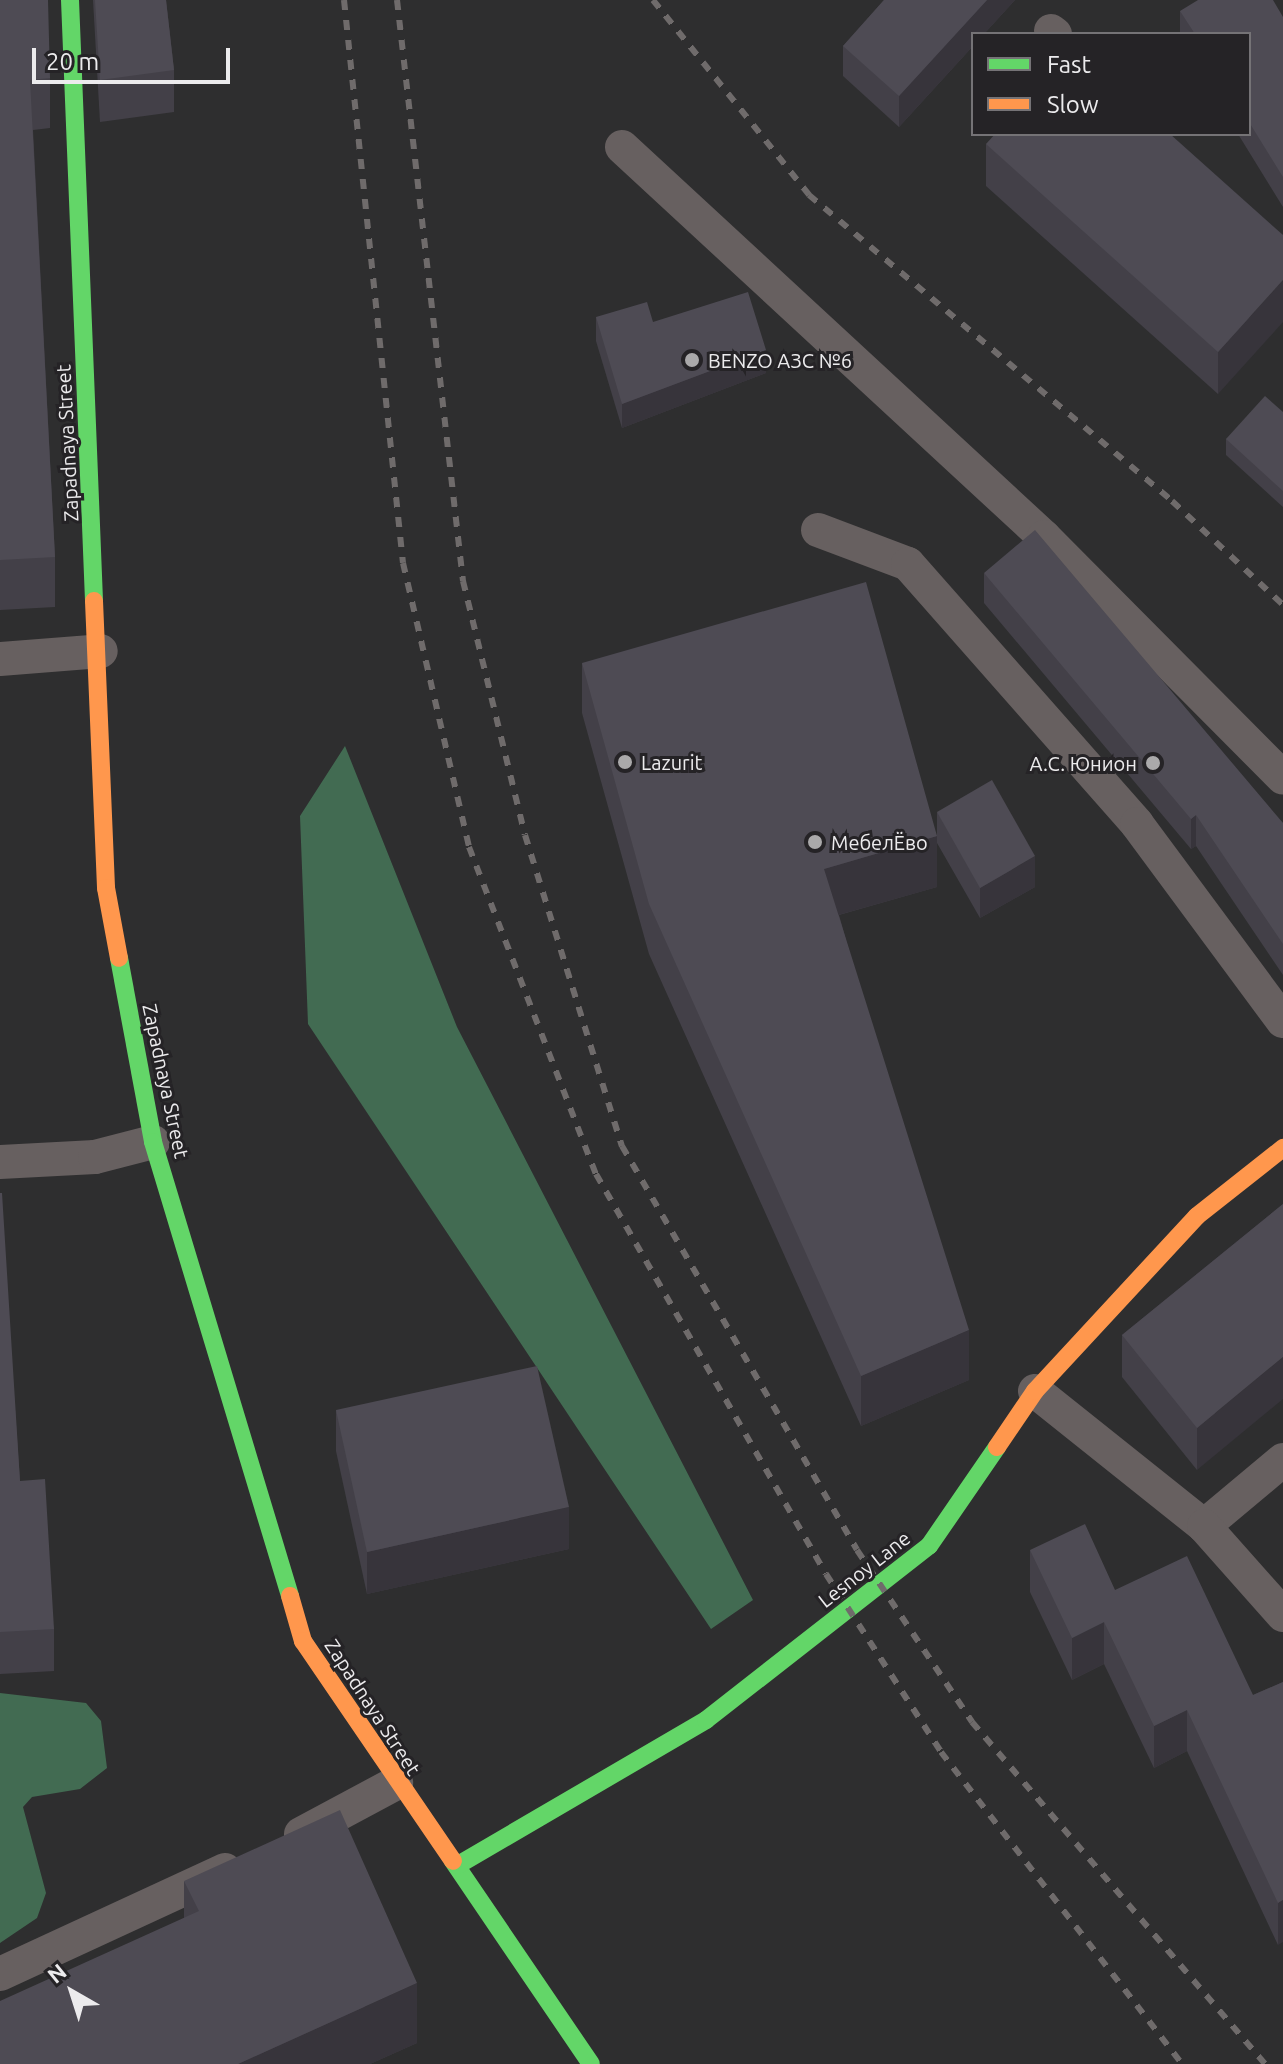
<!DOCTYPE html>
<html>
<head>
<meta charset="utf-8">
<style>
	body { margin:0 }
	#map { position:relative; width:1283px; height:2064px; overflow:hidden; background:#2e2e2f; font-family:Ubuntu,sans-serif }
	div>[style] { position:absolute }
	.forest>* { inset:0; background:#426b52 }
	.lane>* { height:34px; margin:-17px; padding:0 17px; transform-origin:17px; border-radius:17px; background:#676060 }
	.fast>* { height:18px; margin:-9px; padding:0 9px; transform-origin:9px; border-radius:9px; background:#63d668 }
	.slow>* { height:18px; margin:-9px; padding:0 9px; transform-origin:9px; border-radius:9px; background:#ff974d }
	.rail>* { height:6px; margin-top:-3px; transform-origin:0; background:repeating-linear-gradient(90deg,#6f6b6b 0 10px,transparent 0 20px) }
	.wall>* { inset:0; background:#434048 }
	.shaded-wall>* { inset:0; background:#37343b }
	.building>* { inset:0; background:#4e4b54 }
	.dots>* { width:22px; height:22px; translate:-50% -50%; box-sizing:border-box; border:4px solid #252326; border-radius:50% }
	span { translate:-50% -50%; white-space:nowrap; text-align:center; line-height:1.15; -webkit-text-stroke:6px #252326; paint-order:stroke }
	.poi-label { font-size:20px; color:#ecebed }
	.left { translate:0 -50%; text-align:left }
	.right { translate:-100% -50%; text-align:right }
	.street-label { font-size:20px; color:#ecebed }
	.legend { position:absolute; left:971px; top:32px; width:280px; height:104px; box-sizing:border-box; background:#252326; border:2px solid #757376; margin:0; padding:10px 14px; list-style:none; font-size:24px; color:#ecebed }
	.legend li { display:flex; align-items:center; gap:16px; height:40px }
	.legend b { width:40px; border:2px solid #757376 }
	.north { position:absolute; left:32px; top:1952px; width:80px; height:80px; -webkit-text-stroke:6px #252326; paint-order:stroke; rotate:321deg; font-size:22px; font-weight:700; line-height:32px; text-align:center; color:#ecebed }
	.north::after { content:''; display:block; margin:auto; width:28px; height:36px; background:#ecebed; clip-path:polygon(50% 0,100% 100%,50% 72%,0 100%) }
	.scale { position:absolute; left:32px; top:48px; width:198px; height:36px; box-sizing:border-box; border:4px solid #ecebed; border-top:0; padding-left:10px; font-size:24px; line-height:28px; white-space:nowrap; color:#ecebed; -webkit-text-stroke:6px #252326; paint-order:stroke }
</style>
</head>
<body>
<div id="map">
	<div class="forest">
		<i style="clip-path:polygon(345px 746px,457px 1027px,753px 1600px,711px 1629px,308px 1024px,300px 816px)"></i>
		<i style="clip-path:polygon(0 1693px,86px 1703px,101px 1721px,107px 1768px,80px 1789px,32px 1797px,23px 1807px,46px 1893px,37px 1918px,0 1943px)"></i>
	</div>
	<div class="lane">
		<i style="left:1051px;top:31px;width:5px;rotate:37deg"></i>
		<i style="left:622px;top:147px;width:575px;rotate:42.74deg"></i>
		<i style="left:1044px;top:537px;width:339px;rotate:45.2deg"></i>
		<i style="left:818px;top:530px;width:96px;rotate:20.7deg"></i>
		<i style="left:908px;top:564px;width:346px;rotate:48.6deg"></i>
		<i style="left:1137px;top:824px;width:245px;rotate:53.5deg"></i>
		<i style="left:0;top:659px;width:101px;rotate:-4.5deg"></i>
		<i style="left:0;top:1162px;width:95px;rotate:-3deg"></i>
		<i style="left:95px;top:1157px;width:60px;rotate:-14.5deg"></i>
		<i style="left:1035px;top:1391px;width:216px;rotate:38.6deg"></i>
		<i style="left:1204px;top:1526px;width:103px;rotate:-39.9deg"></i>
		<i style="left:1204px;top:1526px;width:119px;rotate:48.4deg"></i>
		<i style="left:301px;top:1834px;width:108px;rotate:-28.2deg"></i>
		<i style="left:0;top:1974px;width:248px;rotate:-24.8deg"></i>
	</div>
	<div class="fast">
		<i style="left:70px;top:0;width:601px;rotate:87.71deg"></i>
		<i style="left:119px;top:958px;width:187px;rotate:79.5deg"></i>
		<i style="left:153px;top:1142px;width:474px;rotate:73.2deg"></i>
		<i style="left:453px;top:1861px;width:245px;rotate:55.8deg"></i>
		<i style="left:458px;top:1865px;width:287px;rotate:-30.3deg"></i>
		<i style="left:706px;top:1720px;width:283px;rotate:-38deg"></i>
		<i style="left:929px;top:1546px;width:120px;rotate:-55.5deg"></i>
	</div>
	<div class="slow">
		<i style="left:94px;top:601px;width:287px;rotate:87.6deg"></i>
		<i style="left:106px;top:888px;width:71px;rotate:79.5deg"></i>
		<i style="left:997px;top:1447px;width:68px;rotate:-55.8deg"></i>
		<i style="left:1035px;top:1391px;width:238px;rotate:-47.2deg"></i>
		<i style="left:1197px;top:1216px;width:110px;rotate:-38.3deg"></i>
		<i style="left:290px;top:1596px;width:47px;rotate:73.9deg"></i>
		<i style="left:303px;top:1641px;width:266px;rotate:55.7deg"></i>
	</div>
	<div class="rail">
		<i style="left:344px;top:0;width:566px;rotate:84.02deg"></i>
		<i style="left:403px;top:563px;width:292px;rotate:76.9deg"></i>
		<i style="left:469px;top:847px;width:351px;rotate:68.8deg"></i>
		<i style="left:596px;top:1174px;width:461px;rotate:60.1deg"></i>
		<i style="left:826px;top:1574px;width:212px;rotate:57.1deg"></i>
		<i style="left:941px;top:1752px;width:394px;rotate:52.3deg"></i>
		<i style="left:397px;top:0;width:585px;rotate:83.52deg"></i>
		<i style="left:463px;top:581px;width:261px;rotate:76.3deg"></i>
		<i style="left:525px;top:835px;width:326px;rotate:72.7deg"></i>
		<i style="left:622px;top:1146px;width:467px;rotate:59.8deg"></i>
		<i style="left:857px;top:1550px;width:207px;rotate:56.2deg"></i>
		<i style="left:972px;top:1722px;width:450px;rotate:49.4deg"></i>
		<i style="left:653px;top:0;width:250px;rotate:51.3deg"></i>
		<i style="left:809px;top:195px;width:475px;rotate:40.1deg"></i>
		<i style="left:1172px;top:501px;width:152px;rotate:43.1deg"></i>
	</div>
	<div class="wall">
		<i style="clip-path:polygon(0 0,50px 78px,50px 128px,33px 130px,55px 557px,55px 607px,0 610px)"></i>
		<i style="clip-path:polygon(93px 0,166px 0,174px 70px,174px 112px,100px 122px)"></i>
		<i style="clip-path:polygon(884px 0,1015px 0,899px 127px,843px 76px,843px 46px)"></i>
		<i style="clip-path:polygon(1180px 11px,1283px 17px,1283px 207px,1238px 134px,1249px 134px,1249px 34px,1180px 34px)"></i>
		<i style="clip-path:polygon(986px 144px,1283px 235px,1218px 394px,986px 186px)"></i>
		<i style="clip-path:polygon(596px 317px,653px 322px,766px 373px,622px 428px,596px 341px)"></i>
		<i style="clip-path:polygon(1283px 412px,1283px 507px,1226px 455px,1226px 439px)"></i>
		<i style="clip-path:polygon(984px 573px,1283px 823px,1283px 975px,1196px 846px,1191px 849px,984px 603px)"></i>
		<i style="clip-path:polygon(582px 663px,937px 836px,937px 812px,1035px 887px,980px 918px,937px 843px,937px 887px,839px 915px,969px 1380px,861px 1426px,649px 954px,582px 713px)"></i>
		<i style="clip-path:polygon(0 1193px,20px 1481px,54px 1629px,54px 1671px,0 1674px)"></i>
		<i style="clip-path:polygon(1283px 1204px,1197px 1470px,1122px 1377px,1122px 1335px)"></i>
		<i style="clip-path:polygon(336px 1410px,569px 1549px,367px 1594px,336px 1451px)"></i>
		<i style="clip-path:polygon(1030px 1550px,1115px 1590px,1253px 1695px,1283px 1682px,1278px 1945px,1187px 1751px,1154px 1768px,1104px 1664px,1072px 1680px,1030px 1592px)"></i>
		<i style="clip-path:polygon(184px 1881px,417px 2043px,370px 2064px,0 2064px,184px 1918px)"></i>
	</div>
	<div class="shaded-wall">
		<i style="clip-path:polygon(987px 0,1015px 0,984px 34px,973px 34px,973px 46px,899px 127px,899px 96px)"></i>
		<i style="clip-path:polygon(1283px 280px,1283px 322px,1218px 394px,1218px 352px)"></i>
		<i style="clip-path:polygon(766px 350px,766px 373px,622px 428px,622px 404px)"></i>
		<i style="clip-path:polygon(1196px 815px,1196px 846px,1191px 849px,1191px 819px)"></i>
		<i style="clip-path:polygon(937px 836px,937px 887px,824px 919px,824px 869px)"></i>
		<i style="clip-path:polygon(1035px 856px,1035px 887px,980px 918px,980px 888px)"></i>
		<i style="clip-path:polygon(969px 1330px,969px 1380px,861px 1426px,861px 1376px)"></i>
		<i style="clip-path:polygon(1283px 1357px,1283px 1399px,1197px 1470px,1197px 1428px)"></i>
		<i style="clip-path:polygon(569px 1507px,569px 1549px,367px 1594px,367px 1552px)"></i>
		<i style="clip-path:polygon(1104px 1622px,1104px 1664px,1072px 1680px,1072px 1638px)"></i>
		<i style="clip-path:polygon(1187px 1710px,1187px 1751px,1154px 1768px,1154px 1726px)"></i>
		<i style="clip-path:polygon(1283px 1900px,1283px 1942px,1278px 1945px,1278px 1903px)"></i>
		<i style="clip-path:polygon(417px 1983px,417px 2043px,370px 2064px,238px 2064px)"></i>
	</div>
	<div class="building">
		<i style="clip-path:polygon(0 0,48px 0,50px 78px,30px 80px,55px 557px,0 560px)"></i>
		<i style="clip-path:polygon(95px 0,166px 0,174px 70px,100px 80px)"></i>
		<i style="clip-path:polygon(884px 0,987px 0,899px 96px,843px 46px)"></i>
		<i style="clip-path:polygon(1198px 0,1273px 0,1283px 17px,1283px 177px,1249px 122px,1249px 34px,1195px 34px,1180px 11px)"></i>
		<i style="clip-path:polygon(995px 134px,1170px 134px,1283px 235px,1283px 280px,1218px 352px,986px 144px)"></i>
		<i style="clip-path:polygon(748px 292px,766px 350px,622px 404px,596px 317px,647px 302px,653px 322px)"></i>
		<i style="clip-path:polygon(1265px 396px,1283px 412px,1283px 491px,1226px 439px)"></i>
		<i style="clip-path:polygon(1035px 530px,1283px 823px,1283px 944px,1196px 815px,1191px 819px,984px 573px)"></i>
		<i style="clip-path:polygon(866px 582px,937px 836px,824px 869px,969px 1330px,861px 1376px,649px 904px,582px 663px)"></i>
		<i style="clip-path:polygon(992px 780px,1035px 856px,980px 888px,937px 812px)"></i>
		<i style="clip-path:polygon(0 1193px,2px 1193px,20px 1481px,45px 1479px,54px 1629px,0 1632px)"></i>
		<i style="clip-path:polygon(1283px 1204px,1283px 1357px,1197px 1428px,1122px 1335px)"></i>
		<i style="clip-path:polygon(537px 1366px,569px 1507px,367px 1552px,336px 1410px)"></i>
		<i style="clip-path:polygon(1085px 1524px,1115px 1590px,1187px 1556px,1253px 1695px,1283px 1682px,1283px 1900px,1278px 1903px,1187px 1710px,1154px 1726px,1104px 1622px,1072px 1638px,1030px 1550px)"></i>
		<i style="clip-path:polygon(340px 1810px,417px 1983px,238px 2064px,0 2064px,0 2001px,199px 1911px,184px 1881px)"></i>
	</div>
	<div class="dots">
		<i style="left:692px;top:360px;background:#aaa9aa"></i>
		<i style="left:625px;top:762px;background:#aaa9aa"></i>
		<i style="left:1153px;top:763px;background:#aaa9aa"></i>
		<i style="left:815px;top:842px;background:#aaa9aa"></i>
	</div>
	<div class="poi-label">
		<span class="left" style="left:708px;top:360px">BENZO АЗС №6</span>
		<span class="left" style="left:641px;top:762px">Lazurit</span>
		<span class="right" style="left:1137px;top:763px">А.С. Юнион</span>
		<span class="left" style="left:831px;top:842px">МебелЁво</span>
	</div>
	<div class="street-label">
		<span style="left:67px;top:443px;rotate:-93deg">Zapadnaya Street</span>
		<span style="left:166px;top:1081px;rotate:78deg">Zapadnaya Street</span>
		<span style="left:864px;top:1569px;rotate:-38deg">Lesnoy Lane</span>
		<span style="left:373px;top:1707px;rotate:57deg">Zapadnaya Street</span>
	</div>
	<ul class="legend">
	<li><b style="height:10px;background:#63d668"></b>Fast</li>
	<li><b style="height:10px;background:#ff974d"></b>Slow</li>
	</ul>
	<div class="north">N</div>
	<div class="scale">20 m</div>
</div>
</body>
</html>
